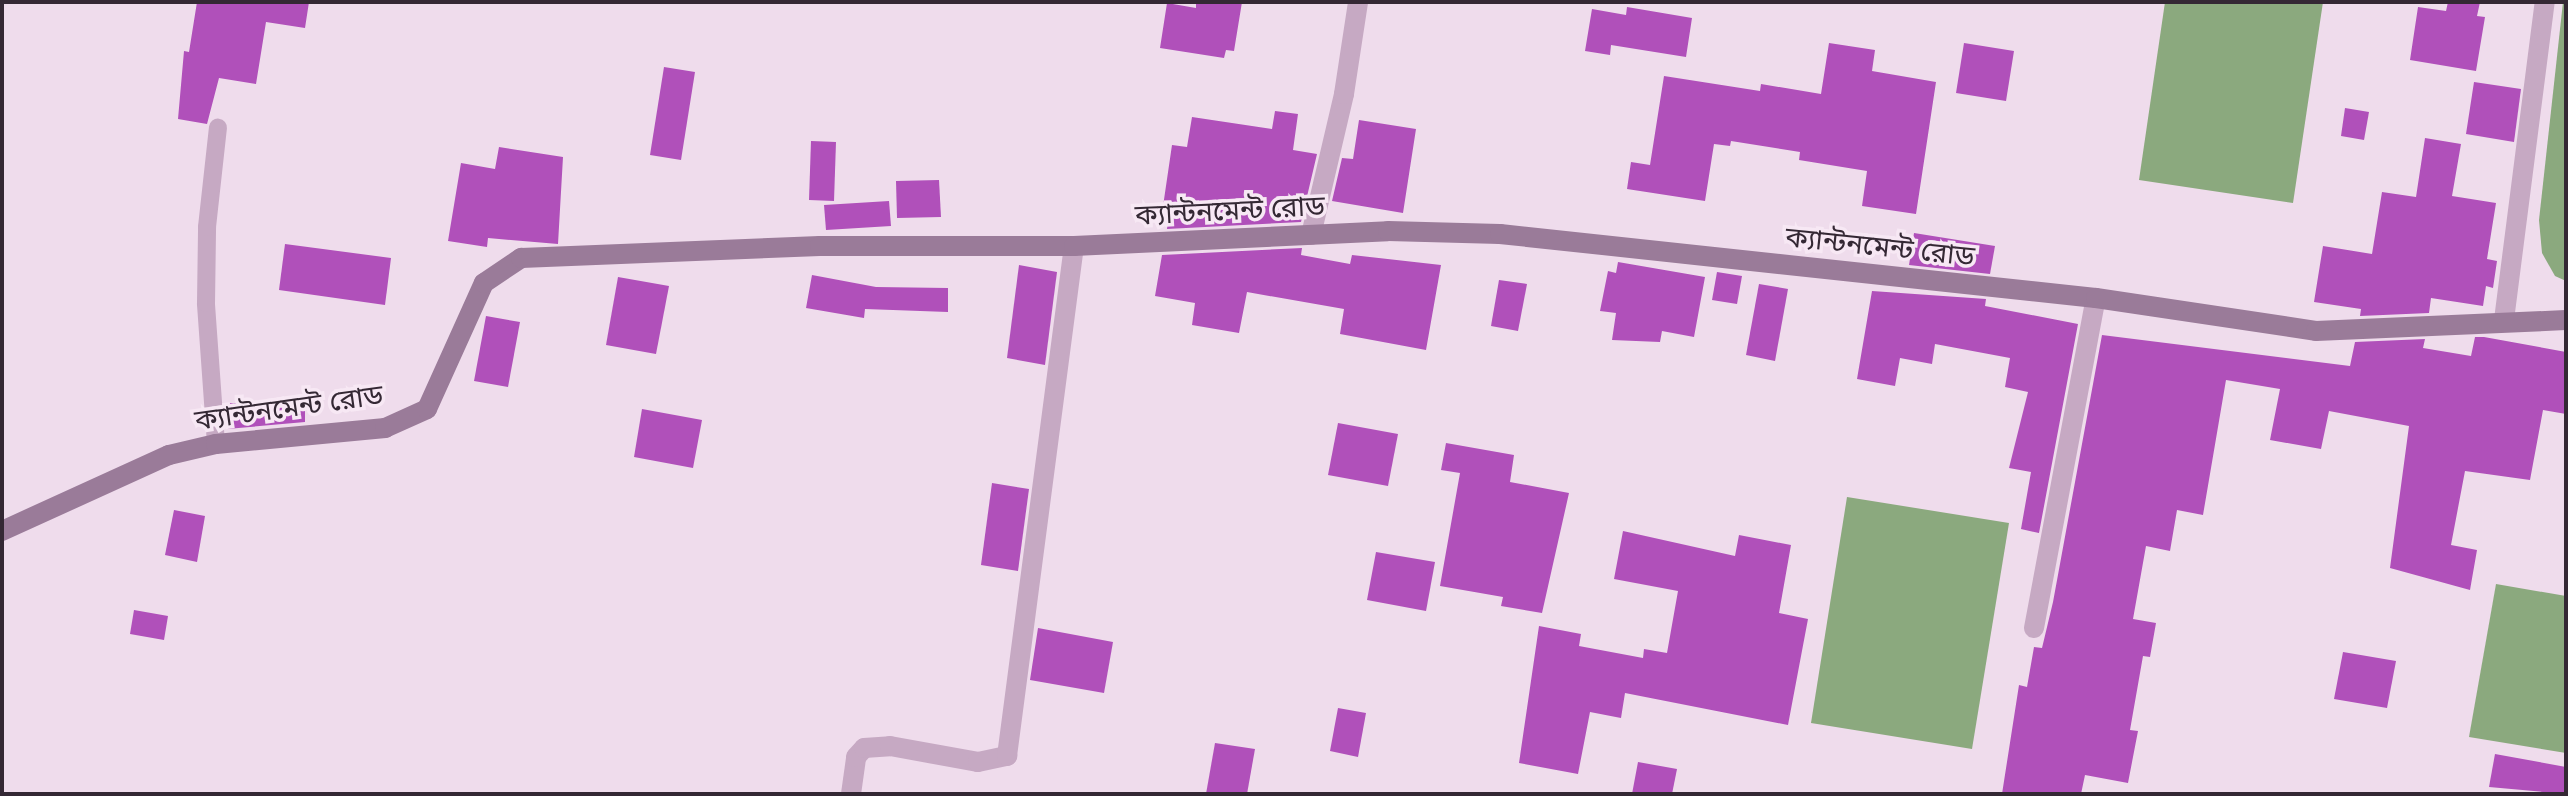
<!DOCTYPE html>
<html>
<head>
<meta charset="utf-8">
<style>
	body { margin:0 }
	#map { position:relative; width:2568px; height:796px; overflow:hidden; background:#efdcec; font-family:Poppins,"Noto Sans Bengali",sans-serif }
	div>[style] { position:absolute }
	.water>* { inset:0; background:#8ba97e }
	.building>* { inset:0; background:#b050ba }
	.service>* { height:18px; margin:-9px; padding:0 9px; transform-origin:9px; border-radius:9px; background:#c6a9c3 }
	.minor>* { height:20px; margin:-10px; padding:0 10px; transform-origin:10px; border-radius:10px; background:#c6a9c3 }
	.secondary>* { height:20px; margin:-10px; padding:0 10px; transform-origin:10px; border-radius:10px; background:#9a7b99 }
	span { translate:-50% -50%; white-space:nowrap; text-align:center; line-height:1.15; -webkit-text-stroke:7px #f7e8f4; paint-order:stroke }
	.street-label { font-size:28px; color:#342834 }
	.frame { position:absolute; inset:0; border:4px solid #342834; pointer-events:none }
</style>
</head>
<body>
<div id="map">
	<div class="water">
		<i style="clip-path:polygon(2165px 2px,2323px 2px,2293px 203px,2139px 180px)"></i>
		<i style="clip-path:polygon(2563px 2px,2566px 2px,2566px 281px,2555px 276px,2542px 253px,2539px 220px)"></i>
		<i style="clip-path:polygon(1847px 497px,2009px 523px,1972px 749px,1811px 723px)"></i>
		<i style="clip-path:polygon(2496px 584px,2566px 596px,2566px 753px,2469px 737px)"></i>
	</div>
	<div class="building">
		<i style="clip-path:polygon(197px 2px,309px 2px,305px 28px,266px 22px,256px 84px,219px 78px,207px 124px,178px 119px,184px 51px,189px 52px)"></i>
		<i style="clip-path:polygon(1196px 2px,1242px 2px,1234px 51px,1226px 50px,1224px 58px,1160px 48px,1167px 3px,1196px 8px)"></i>
		<i style="clip-path:polygon(2448px 2px,2480px 2px,2477px 16px,2485px 17px,2476px 71px,2410px 60px,2418px 7px,2446px 11px)"></i>
		<i style="clip-path:polygon(1627px 7px,1692px 18px,1686px 57px,1611px 45px,1610px 55px,1585px 51px,1592px 9px,1626px 15px)"></i>
		<i style="clip-path:polygon(1829px 43px,1875px 50px,1872px 71px,1936px 82px,1916px 214px,1862px 206px,1867px 171px,1799px 160px,1800px 152px,1731px 141px,1730px 146px,1714px 144px,1705px 201px,1627px 189px,1631px 162px,1650px 165px,1664px 76px,1760px 91px,1761px 84px,1821px 94px)"></i>
		<i style="clip-path:polygon(1964px 43px,2014px 51px,2006px 101px,1956px 93px)"></i>
		<i style="clip-path:polygon(664px 67px,695px 72px,681px 160px,650px 155px)"></i>
		<i style="clip-path:polygon(2474px 82px,2521px 89px,2514px 142px,2466px 134px)"></i>
		<i style="clip-path:polygon(2345px 108px,2369px 112px,2364px 140px,2341px 136px)"></i>
		<i style="clip-path:polygon(1275px 111px,1298px 114px,1293px 150px,1317px 154px,1301px 222px,1167px 229px,1168px 221px,1161px 220px,1172px 145px,1187px 147px,1192px 117px,1272px 129px)"></i>
		<i style="clip-path:polygon(1359px 120px,1416px 129px,1403px 213px,1332px 201px,1342px 158px,1353px 159px)"></i>
		<i style="clip-path:polygon(2425px 138px,2461px 144px,2452px 196px,2496px 203px,2487px 259px,2497px 261px,2493px 288px,2486px 286px,2483px 306px,2431px 298px,2429px 313px,2360px 316px,2361px 309px,2314px 302px,2323px 246px,2372px 254px,2382px 192px,2416px 197px)"></i>
		<i style="clip-path:polygon(811px 141px,836px 142px,834px 201px,809px 200px)"></i>
		<i style="clip-path:polygon(499px 147px,563px 157px,558px 244px,488px 238px,487px 247px,448px 241px,461px 163px,495px 169px)"></i>
		<i style="clip-path:polygon(939px 180px,941px 217px,897px 218px,896px 181px)"></i>
		<i style="clip-path:polygon(889px 201px,891px 226px,826px 230px,824px 205px)"></i>
		<i style="clip-path:polygon(1914px 233px,1995px 246px,1990px 274px,1909px 265px)"></i>
		<i style="clip-path:polygon(285px 244px,391px 258px,385px 305px,279px 290px)"></i>
		<i style="clip-path:polygon(1302px 248px,1301px 255px,1350px 264px,1352px 255px,1441px 265px,1426px 350px,1340px 334px,1344px 309px,1247px 292px,1239px 333px,1192px 325px,1195px 303px,1155px 296px,1162px 255px)"></i>
		<i style="clip-path:polygon(1618px 262px,1705px 277px,1694px 337px,1662px 331px,1660px 342px,1612px 340px,1616px 313px,1600px 311px,1608px 271px,1616px 273px)"></i>
		<i style="clip-path:polygon(1019px 265px,1057px 272px,1045px 365px,1007px 358px)"></i>
		<i style="clip-path:polygon(1717px 272px,1742px 276px,1737px 304px,1712px 300px)"></i>
		<i style="clip-path:polygon(812px 275px,876px 287px,948px 288px,948px 312px,865px 309px,864px 318px,806px 308px)"></i>
		<i style="clip-path:polygon(618px 277px,669px 286px,656px 354px,606px 345px)"></i>
		<i style="clip-path:polygon(1499px 280px,1527px 284px,1518px 331px,1491px 326px)"></i>
		<i style="clip-path:polygon(1759px 284px,1788px 289px,1775px 361px,1746px 355px)"></i>
		<i style="clip-path:polygon(1872px 291px,1986px 299px,1985px 306px,2078px 324px,2039px 533px,2021px 529px,2031px 472px,2009px 468px,2028px 392px,2005px 387px,2010px 358px,1935px 344px,1932px 364px,1900px 358px,1895px 386px,1857px 379px)"></i>
		<i style="clip-path:polygon(486px 316px,520px 322px,508px 387px,474px 381px)"></i>
		<i style="clip-path:polygon(2102px 335px,2350px 366px,2355px 342px,2425px 339px,2423px 348px,2471px 356px,2475px 337px,2484px 337px,2566px 352px,2566px 414px,2543px 410px,2530px 480px,2465px 471px,2451px 545px,2477px 550px,2470px 590px,2390px 568px,2409px 426px,2329px 411px,2321px 449px,2270px 440px,2280px 389px,2226px 380px,2203px 515px,2177px 510px,2170px 551px,2146px 546px,2133px 619px,2156px 623px,2150px 657px,2143px 656px,2130px 730px,2138px 731px,2128px 783px,2085px 775px,2081px 794px,2002px 794px,2019px 685px,2027px 687px,2034px 647px,2042px 648px,2053px 602px)"></i>
		<i style="clip-path:polygon(225px 403px,305px 403px,305px 422px,227px 429px)"></i>
		<i style="clip-path:polygon(642px 409px,702px 420px,693px 468px,634px 457px)"></i>
		<i style="clip-path:polygon(1338px 423px,1398px 434px,1388px 486px,1328px 475px)"></i>
		<i style="clip-path:polygon(1446px 443px,1514px 455px,1510px 482px,1569px 493px,1542px 613px,1501px 606px,1503px 597px,1440px 586px,1460px 473px,1441px 470px)"></i>
		<i style="clip-path:polygon(992px 483px,1029px 489px,1018px 571px,981px 565px)"></i>
		<i style="clip-path:polygon(174px 510px,205px 516px,197px 562px,165px 555px)"></i>
		<i style="clip-path:polygon(1623px 531px,1735px 556px,1739px 535px,1791px 545px,1779px 613px,1808px 619px,1788px 725px,1625px 693px,1621px 718px,1590px 712px,1578px 774px,1519px 763px,1539px 626px,1581px 634px,1579px 646px,1643px 658px,1644px 649px,1667px 653px,1678px 591px,1614px 579px)"></i>
		<i style="clip-path:polygon(1376px 552px,1435px 562px,1426px 611px,1367px 600px)"></i>
		<i style="clip-path:polygon(134px 610px,168px 616px,164px 640px,130px 634px)"></i>
		<i style="clip-path:polygon(1038px 628px,1113px 642px,1104px 693px,1030px 680px)"></i>
		<i style="clip-path:polygon(2343px 652px,2396px 661px,2387px 708px,2334px 699px)"></i>
		<i style="clip-path:polygon(1338px 708px,1366px 713px,1358px 757px,1330px 751px)"></i>
		<i style="clip-path:polygon(1215px 743px,1255px 749px,1247px 794px,1206px 794px)"></i>
		<i style="clip-path:polygon(2495px 754px,2566px 767px,2566px 794px,2489px 787px)"></i>
		<i style="clip-path:polygon(1638px 762px,1677px 769px,1672px 794px,1632px 794px)"></i>
	</div>
	<div class="service">
		<i style="left:216px;top:444px;width:141px;rotate:-94.1deg"></i>
		<i style="left:206px;top:303px;width:76px;rotate:-89.2deg"></i>
		<i style="left:207px;top:227px;width:100px;rotate:-83.7deg"></i>
	</div>
	<div class="minor">
		<i style="left:1311px;top:235px;width:145px;rotate:-76.8deg"></i>
		<i style="left:1344px;top:94px;width:93px;rotate:-81.3deg"></i>
		<i style="left:2504px;top:320px;width:321px;rotate:-82.7deg"></i>
		<i style="left:2034px;top:628px;width:336px;rotate:-79.4deg"></i>
		<i style="left:851px;top:794px;width:37px;rotate:-82deg"></i>
		<i style="left:856px;top:757px;width:12px;rotate:-48deg"></i>
		<i style="left:864px;top:748px;width:26px;rotate:-4deg"></i>
		<i style="left:890px;top:746px;width:89px;rotate:10.3deg"></i>
		<i style="left:978px;top:762px;width:30px;rotate:-12deg"></i>
		<i style="left:1007px;top:756px;width:514px;rotate:-82.52deg"></i>
	</div>
	<div class="secondary">
		<i style="left:2px;top:531px;width:183px;rotate:-24.5deg"></i>
		<i style="left:169px;top:455px;width:48px;rotate:-13.2deg"></i>
		<i style="left:216px;top:444px;width:170px;rotate:-5.4deg"></i>
		<i style="left:385px;top:428px;width:46px;rotate:-24.3deg"></i>
		<i style="left:427px;top:409px;width:138px;rotate:-65.7deg"></i>
		<i style="left:484px;top:283px;width:45px;rotate:-34deg"></i>
		<i style="left:521px;top:258px;width:299px;rotate:-2.3deg"></i>
		<i style="left:820px;top:246px;width:254px"></i>
		<i style="left:1074px;top:246px;width:314px;rotate:-2.7deg"></i>
		<i style="left:1388px;top:231px;width:112px;rotate:1.5deg"></i>
		<i style="left:1500px;top:234px;width:599px;rotate:6.13deg"></i>
		<i style="left:2096px;top:298px;width:222px;rotate:8.5deg"></i>
		<i style="left:2316px;top:331px;width:250px;rotate:-2.5deg"></i>
	</div>
	<div class="street-label">
		<span style="left:1230px;top:211px;rotate:-3deg">ক্যান্টনমেন্ট রোড</span>
		<span style="left:1880px;top:247px;rotate:6deg">ক্যান্টনমেন্ট রোড</span>
		<span style="left:289px;top:408px;rotate:-8deg">ক্যান্টনমেন্ট রোড</span>
	</div>
	<div class="frame"></div>
</div>
</body>
</html>
